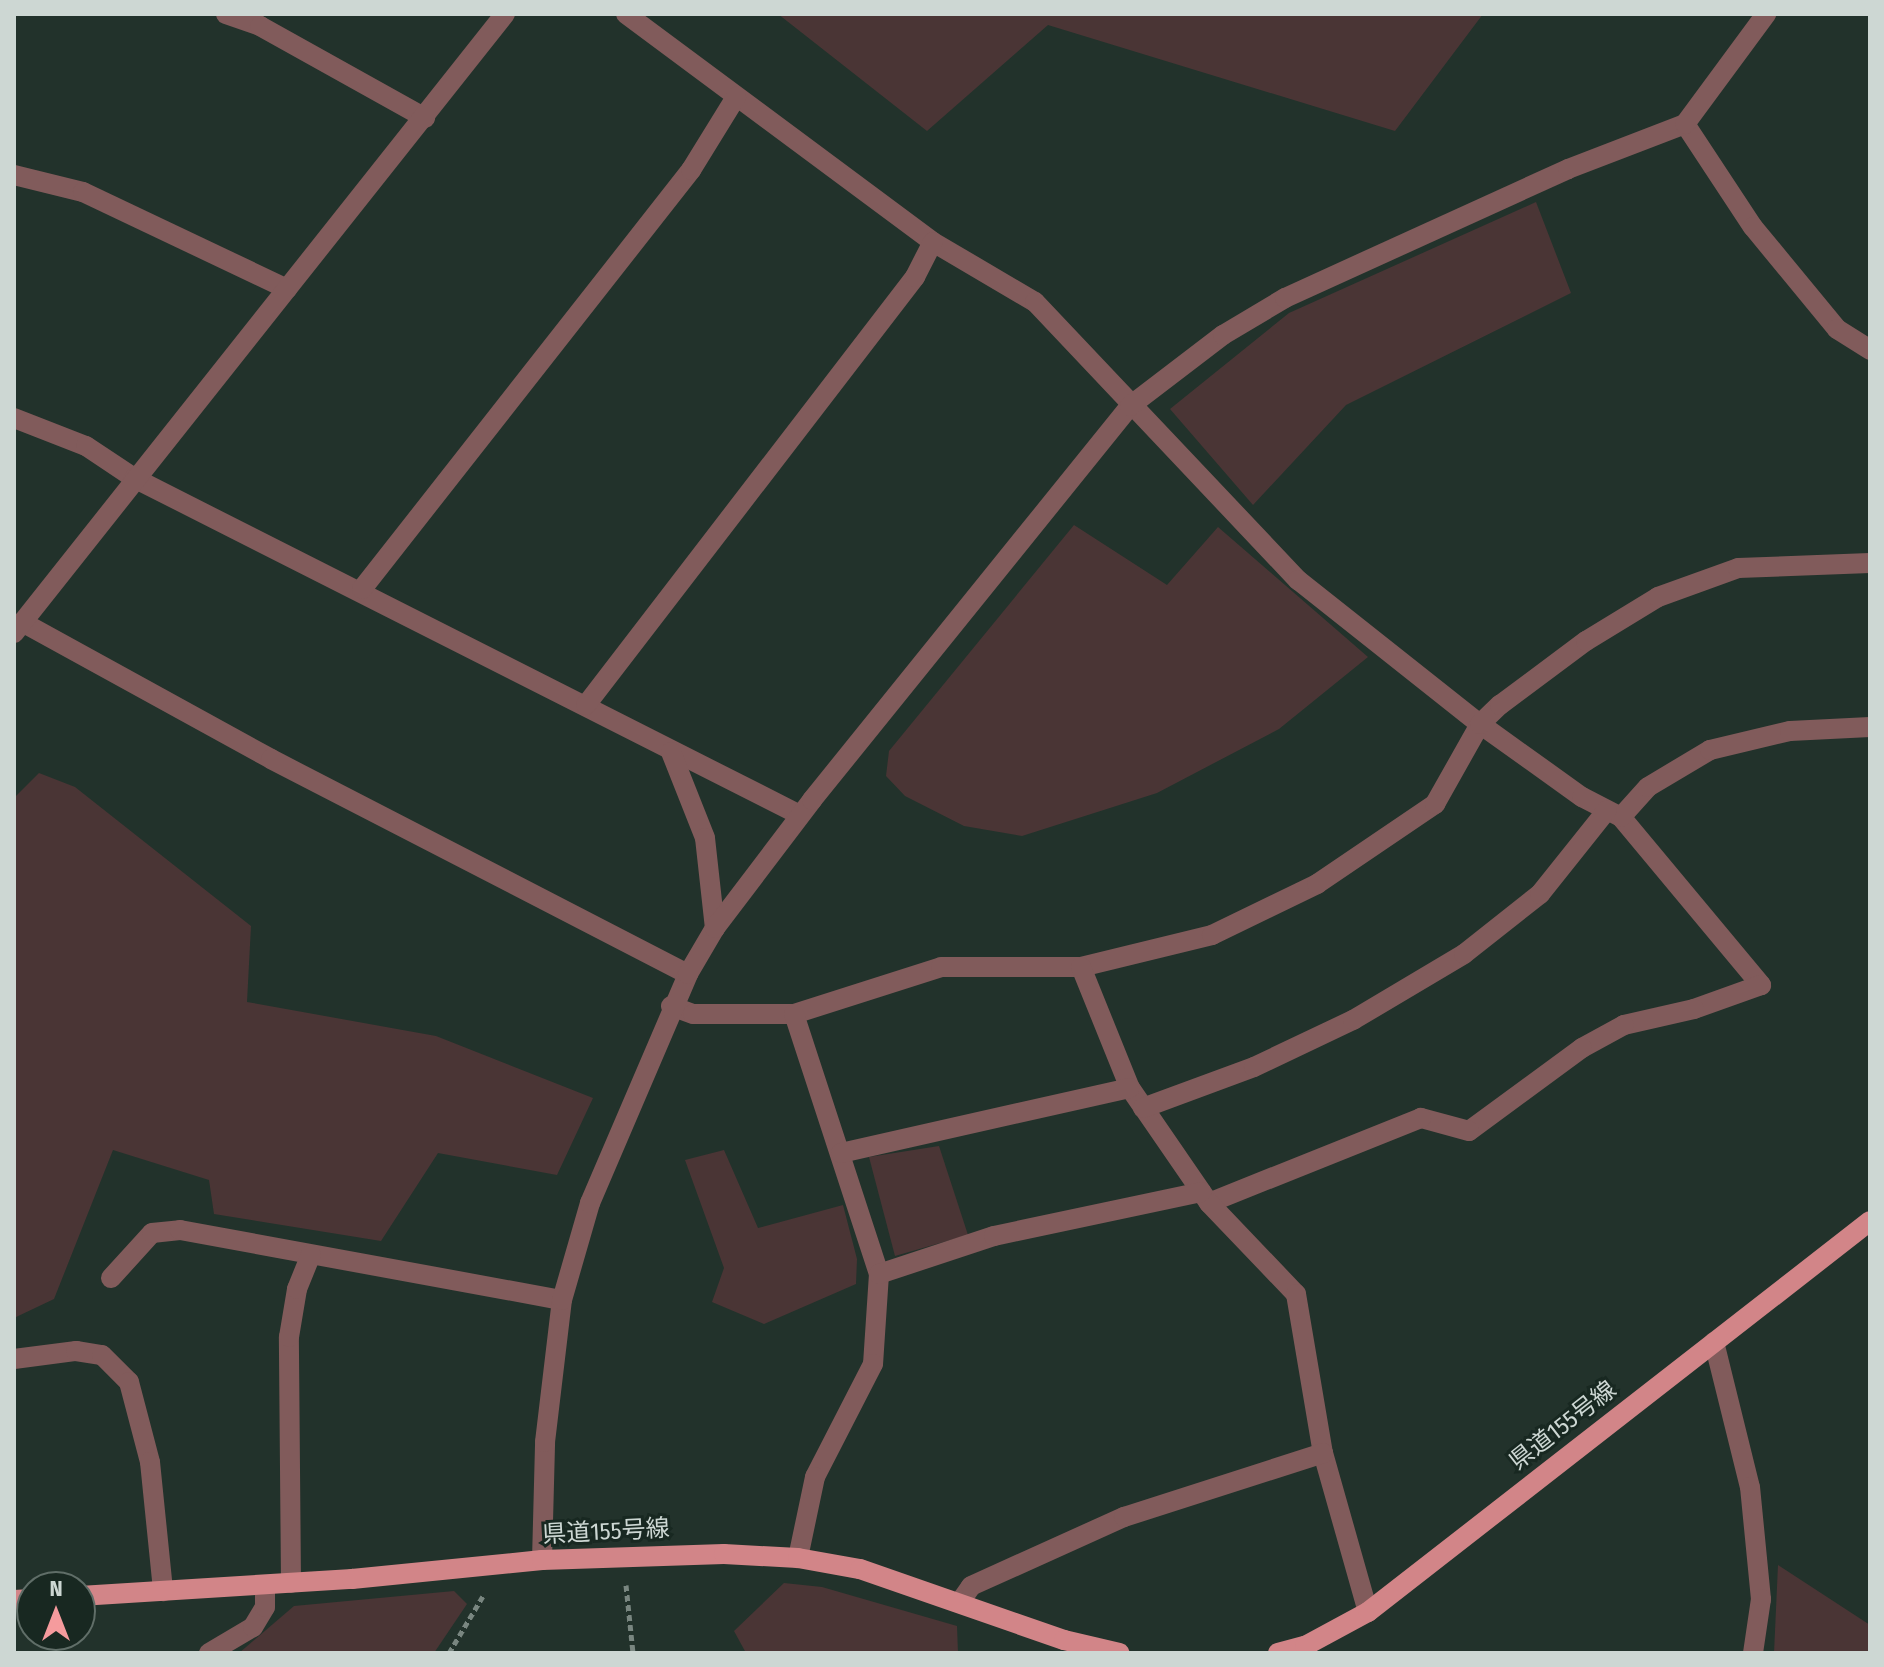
<!DOCTYPE html>
<html>
<head>
<meta charset="utf-8">
<style>
	body { margin:0 }
	#map { position:relative; width:1884px; height:1667px; overflow:hidden; background:#22322b; font-family:"Fira Sans Condensed","Noto Sans JP",sans-serif }
	div>[style] { position:absolute }
	.green>* { inset:0; background:#4a3535 }
	.path>* { height:5px; margin-top:-2.5px; transform-origin:0; background:repeating-linear-gradient(90deg,#798680 0 6px,transparent 0 10px) }
	.minor>* { height:20px; margin:-10px; padding:0 10px; transform-origin:10px; border-radius:10px; background:#815b5b }
	.major>* { height:20px; margin:-10px; padding:0 10px; transform-origin:10px; border-radius:10px; background:#d28588 }
	span { translate:-50% -50%; white-space:nowrap; text-align:center; line-height:1.15; -webkit-text-stroke:6px #182821; paint-order:stroke }
	.street-label { font-size:24px; color:#cdd7d3 }
	.frame { position:absolute; inset:0; border:16px solid #cdd7d3; pointer-events:none }
	.north { position:absolute; left:16px; top:1571px; width:80px; height:80px; box-sizing:border-box; background:#182821; border:2px solid #606e68; border-radius:50%; rotate:0deg; font-size:22px; font-weight:700; line-height:32px; text-align:center; color:#cdd7d3 }
	.north::after { content:''; display:block; margin:auto; width:28px; height:36px; background:#f59b9d; clip-path:polygon(50% 0,100% 100%,50% 72%,0 100%) }
</style>
</head>
<body>
<div id="map">
	<div class="green">
		<i style="clip-path:polygon(778px 14px,1483px 14px,1395px 131px,1048px 25px,927px 131px)"></i>
		<i style="clip-path:polygon(1536px 202px,1571px 293px,1346px 405px,1253px 505px,1170px 409px,1289px 313px)"></i>
		<i style="clip-path:polygon(1074px 525px,1167px 585px,1218px 527px,1368px 657px,1279px 729px,1157px 793px,1022px 836px,964px 826px,905px 796px,886px 776px,889px 751px)"></i>
		<i style="clip-path:polygon(39px 773px,75px 787px,251px 926px,247px 1002px,436px 1036px,593px 1098px,557px 1175px,438px 1153px,381px 1241px,214px 1214px,209px 1180px,113px 1150px,54px 1299px,14px 1318px,14px 798px)"></i>
		<i style="clip-path:polygon(939px 1146px,968px 1235px,895px 1256px,869px 1157px)"></i>
		<i style="clip-path:polygon(724px 1150px,758px 1228px,843px 1205px,857px 1259px,856px 1284px,764px 1324px,712px 1302px,724px 1268px,685px 1160px)"></i>
		<i style="clip-path:polygon(1778px 1565px,1870px 1625px,1870px 1653px,1774px 1653px)"></i>
		<i style="clip-path:polygon(784px 1583px,822px 1587px,957px 1626px,958px 1653px,746px 1653px,734px 1631px)"></i>
		<i style="clip-path:polygon(454px 1591px,467px 1604px,434px 1653px,239px 1653px,294px 1606px)"></i>
	</div>
	<div class="path">
		<i style="left:626px;top:1585px;width:68px;rotate:84.1deg"></i>
		<i style="left:449px;top:1653px;width:66px;rotate:-59.2deg"></i>
	</div>
	<div class="minor">
		<i style="left:226px;top:14px;width:36px;rotate:19deg"></i>
		<i style="left:260px;top:26px;width:189px;rotate:29.1deg"></i>
		<i style="left:626px;top:14px;width:382px;rotate:36.6deg"></i>
		<i style="left:933px;top:242px;width:118px;rotate:30.5deg"></i>
		<i style="left:1035px;top:302px;width:383px;rotate:46.6deg"></i>
		<i style="left:1298px;top:580px;width:232px;rotate:38.4deg"></i>
		<i style="left:1480px;top:724px;width:125px;rotate:35.6deg"></i>
		<i style="left:1582px;top:797px;width:44px;rotate:27.1deg"></i>
		<i style="left:1621px;top:817px;width:219px;rotate:50.2deg"></i>
		<i style="left:1761px;top:985px;width:71px;rotate:160.3deg"></i>
		<i style="left:1694px;top:1009px;width:72px;rotate:167.1deg"></i>
		<i style="left:1624px;top:1025px;width:48px;rotate:151.3deg"></i>
		<i style="left:1582px;top:1048px;width:140px;rotate:143.7deg"></i>
		<i style="left:1469px;top:1131px;width:50px;rotate:-164.8deg"></i>
		<i style="left:1421px;top:1118px;width:228px;rotate:158.2deg"></i>
		<i style="left:1685px;top:124px;width:123px;rotate:56.6deg"></i>
		<i style="left:1753px;top:227px;width:132px;rotate:50.5deg"></i>
		<i style="left:1837px;top:329px;width:39px;rotate:32deg"></i>
		<i style="left:14px;top:175px;width:71px;rotate:13.8deg"></i>
		<i style="left:83px;top:192px;width:226px;rotate:25.4deg"></i>
		<i style="left:14px;top:418px;width:77px;rotate:21.3deg"></i>
		<i style="left:86px;top:446px;width:58px;rotate:33.7deg"></i>
		<i style="left:134px;top:478px;width:746px;rotate:26.84deg"></i>
		<i style="left:362px;top:589px;width:533px;rotate:-51.86deg"></i>
		<i style="left:691px;top:170px;width:86px;rotate:-58.3deg"></i>
		<i style="left:22px;top:622px;width:284px;rotate:28.8deg"></i>
		<i style="left:271px;top:759px;width:469px;rotate:27.3deg"></i>
		<i style="left:14px;top:633px;width:790px;rotate:-51.58deg"></i>
		<i style="left:586px;top:705px;width:540px;rotate:-52.45deg"></i>
		<i style="left:915px;top:277px;width:39px;rotate:-63deg"></i>
		<i style="left:671px;top:752px;width:92px;rotate:68.4deg"></i>
		<i style="left:705px;top:838px;width:91px;rotate:83.7deg"></i>
		<i style="left:1621px;top:817px;width:40px;rotate:-48deg"></i>
		<i style="left:1648px;top:787px;width:72px;rotate:-30.8deg"></i>
		<i style="left:1710px;top:750px;width:82px;rotate:-13.4deg"></i>
		<i style="left:1790px;top:731px;width:80px;rotate:-2.9deg"></i>
		<i style="left:1081px;top:967px;width:135px;rotate:-13.7deg"></i>
		<i style="left:1212px;top:935px;width:117px;rotate:-25.9deg"></i>
		<i style="left:1317px;top:884px;width:143px;rotate:-34.1deg"></i>
		<i style="left:1435px;top:804px;width:92px;rotate:-60.6deg"></i>
		<i style="left:1480px;top:724px;width:28px;rotate:-44deg"></i>
		<i style="left:1500px;top:705px;width:107px;rotate:-36.7deg"></i>
		<i style="left:1586px;top:641px;width:84px;rotate:-31.4deg"></i>
		<i style="left:1658px;top:597px;width:85px;rotate:-19.9deg"></i>
		<i style="left:1738px;top:568px;width:132px;rotate:-2.2deg"></i>
		<i style="left:671px;top:1006px;width:23px;rotate:20deg"></i>
		<i style="left:693px;top:1014px;width:101px"></i>
		<i style="left:794px;top:1014px;width:154px;rotate:-17.7deg"></i>
		<i style="left:941px;top:967px;width:140px"></i>
		<i style="left:1081px;top:967px;width:131px;rotate:68deg"></i>
		<i style="left:1130px;top:1088px;width:140px;rotate:55.5deg"></i>
		<i style="left:1209px;top:1203px;width:126px;rotate:46.3deg"></i>
		<i style="left:1296px;top:1294px;width:161px;rotate:80.4deg"></i>
		<i style="left:1323px;top:1453px;width:165px;rotate:74.2deg"></i>
		<i style="left:794px;top:1014px;width:274px;rotate:71.9deg"></i>
		<i style="left:879px;top:1274px;width:90px;rotate:93.8deg"></i>
		<i style="left:873px;top:1364px;width:127px;rotate:117.2deg"></i>
		<i style="left:815px;top:1477px;width:83px;rotate:101.9deg"></i>
		<i style="left:1143px;top:1108px;width:118px;rotate:-20.3deg"></i>
		<i style="left:1254px;top:1067px;width:110px;rotate:-25.4deg"></i>
		<i style="left:1353px;top:1020px;width:129px;rotate:-30.7deg"></i>
		<i style="left:1464px;top:954px;width:97px;rotate:-38.3deg"></i>
		<i style="left:1540px;top:894px;width:107px;rotate:-51.4deg"></i>
		<i style="left:841px;top:1153px;width:296px;rotate:-12.7deg"></i>
		<i style="left:879px;top:1274px;width:121px;rotate:-18.3deg"></i>
		<i style="left:994px;top:1236px;width:212px;rotate:-12deg"></i>
		<i style="left:111px;top:1278px;width:61px;rotate:-47.7deg"></i>
		<i style="left:152px;top:1233px;width:28px;rotate:-6deg"></i>
		<i style="left:180px;top:1230px;width:388px;rotate:10.4deg"></i>
		<i style="left:1714px;top:1342px;width:149px;rotate:76.1deg"></i>
		<i style="left:1750px;top:1487px;width:113px;rotate:84.4deg"></i>
		<i style="left:1761px;top:1599px;width:55px;rotate:98.4deg"></i>
		<i style="left:14px;top:1359px;width:63px;rotate:-7.4deg"></i>
		<i style="left:76px;top:1351px;width:26px;rotate:9deg"></i>
		<i style="left:102px;top:1355px;width:38px;rotate:45deg"></i>
		<i style="left:129px;top:1382px;width:83px;rotate:75.3deg"></i>
		<i style="left:150px;top:1462px;width:130px;rotate:84.2deg"></i>
		<i style="left:542px;top:1560px;width:118px;rotate:-88.5deg"></i>
		<i style="left:545px;top:1442px;width:143px;rotate:-83.2deg"></i>
		<i style="left:562px;top:1300px;width:101px;rotate:-73.9deg"></i>
		<i style="left:590px;top:1203px;width:249px;rotate:-66.8deg"></i>
		<i style="left:688px;top:974px;width:53px;rotate:-59.6deg"></i>
		<i style="left:715px;top:928px;width:161px;rotate:-52.8deg"></i>
		<i style="left:812px;top:800px;width:506px;rotate:-51.09deg"></i>
		<i style="left:1130px;top:406px;width:117px;rotate:-37.4deg"></i>
		<i style="left:1223px;top:335px;width:72px;rotate:-30.8deg"></i>
		<i style="left:1285px;top:298px;width:311px;rotate:-24.5deg"></i>
		<i style="left:1568px;top:169px;width:125px;rotate:-21deg"></i>
		<i style="left:1685px;top:124px;width:137px;rotate:-53.6deg"></i>
		<i style="left:291px;top:1583px;width:246px;rotate:-90.5deg"></i>
		<i style="left:289px;top:1337px;width:49px;rotate:-80.5deg"></i>
		<i style="left:297px;top:1289px;width:37px;rotate:-68deg"></i>
		<i style="left:960px;top:1602px;width:19px;rotate:-55deg"></i>
		<i style="left:971px;top:1586px;width:168px;rotate:-24.3deg"></i>
		<i style="left:1124px;top:1517px;width:209px;rotate:-17.8deg"></i>
		<i style="left:209px;top:1653px;width:51px;rotate:-30.6deg"></i>
		<i style="left:253px;top:1627px;width:23px;rotate:-59deg"></i>
		<i style="left:265px;top:1607px;width:22px;rotate:-90deg"></i>
	</div>
	<div class="major">
		<i style="left:80px;top:1596px;width:273px;rotate:-3.6deg"></i>
		<i style="left:352px;top:1579px;width:191px;rotate:-5.7deg"></i>
		<i style="left:542px;top:1560px;width:182px;rotate:-1.9deg"></i>
		<i style="left:724px;top:1554px;width:74px;rotate:3.1deg"></i>
		<i style="left:798px;top:1558px;width:63px;rotate:10.1deg"></i>
		<i style="left:860px;top:1569px;width:216px;rotate:19.2deg"></i>
		<i style="left:1064px;top:1640px;width:57px;rotate:13.1deg"></i>
		<i style="left:14px;top:1600px;width:18px;rotate:-3deg"></i>
		<i style="left:1278px;top:1653px;width:28px;rotate:-15deg"></i>
		<i style="left:1305px;top:1646px;width:72px;rotate:-28.4deg"></i>
		<i style="left:1368px;top:1612px;width:636px;rotate:-37.91deg"></i>
	</div>
	<div class="street-label">
		<span style="left:1563px;top:1426px;rotate:-38deg">県道155号線</span>
		<span style="left:606px;top:1532px;rotate:-3deg">県道155号線</span>
	</div>
	<div class="frame"></div>
	<div class="north">N</div>
</div>
</body>
</html>
